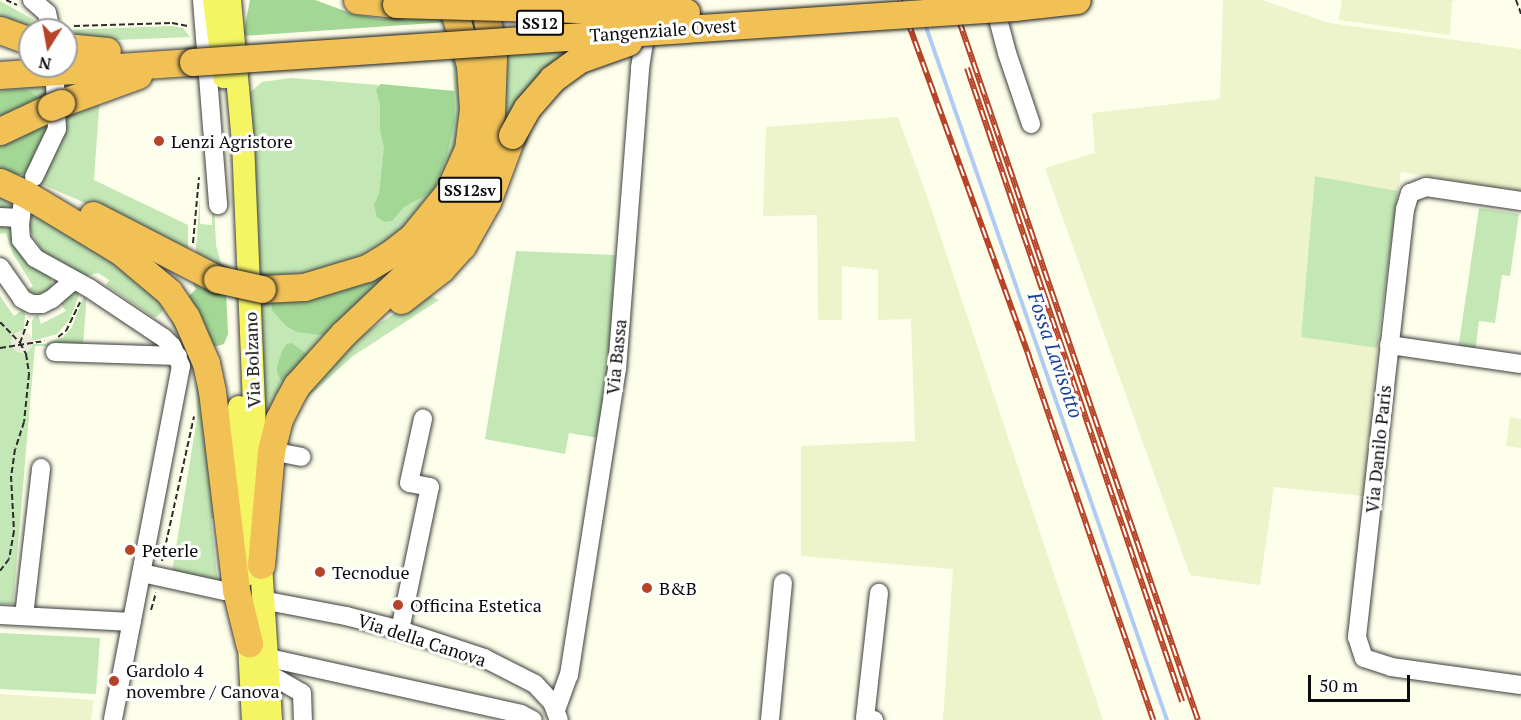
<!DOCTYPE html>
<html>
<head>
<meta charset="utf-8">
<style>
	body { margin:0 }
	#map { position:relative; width:1521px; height:720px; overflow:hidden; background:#feffea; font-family:"PT Serif",serif }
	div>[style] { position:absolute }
	.farmland>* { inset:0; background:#edf3cb }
	.green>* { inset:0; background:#c3e7b5 }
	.forest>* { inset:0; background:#a3d795 }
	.plaza>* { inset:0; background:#edecdb }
	.round { border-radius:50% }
	.stream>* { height:4px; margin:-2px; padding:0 2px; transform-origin:2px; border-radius:2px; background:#b0cbf4 }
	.path>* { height:2px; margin-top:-1px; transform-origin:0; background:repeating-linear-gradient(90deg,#2d2d2d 0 6px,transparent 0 9px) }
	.roads { filter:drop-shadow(0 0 2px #3e3e3e) drop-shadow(0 0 2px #3e3e3e) }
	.minor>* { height:18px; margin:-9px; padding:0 9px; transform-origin:9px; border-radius:9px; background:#fff }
	.major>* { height:22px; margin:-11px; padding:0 11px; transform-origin:11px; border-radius:11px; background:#f5f463 }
	.highway>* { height:27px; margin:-13.5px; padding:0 13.5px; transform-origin:13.5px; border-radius:13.5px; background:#f1c156 }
	.rail>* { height:6px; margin-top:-3px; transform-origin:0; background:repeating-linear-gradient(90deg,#fff 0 11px,#b74328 0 22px); box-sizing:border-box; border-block:2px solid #b74328 }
	.bridges { filter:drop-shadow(0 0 2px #1c1c1c) drop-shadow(0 0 2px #1c1c1c) }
	.highway-bridge>* { height:27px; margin:-13.5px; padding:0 13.5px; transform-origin:13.5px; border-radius:13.5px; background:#f1c156 }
	.dots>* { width:16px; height:16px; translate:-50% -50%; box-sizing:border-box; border:3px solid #fff; border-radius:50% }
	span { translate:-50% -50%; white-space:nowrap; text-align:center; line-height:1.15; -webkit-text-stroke:6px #fff; paint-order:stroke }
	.shield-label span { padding:2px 4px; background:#fff; border:2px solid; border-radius:4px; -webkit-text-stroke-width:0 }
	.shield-label { font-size:16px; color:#0b0b0b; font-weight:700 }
	.street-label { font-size:18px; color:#0b0b0b }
	.poi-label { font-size:18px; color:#0b0b0b }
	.left { translate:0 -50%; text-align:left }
	.water-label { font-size:20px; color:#194399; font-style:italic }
	.north { position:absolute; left:18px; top:18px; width:60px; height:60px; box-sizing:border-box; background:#fff; border:2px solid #9d9d9d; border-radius:50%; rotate:191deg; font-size:16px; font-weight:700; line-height:24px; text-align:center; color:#0b0b0b }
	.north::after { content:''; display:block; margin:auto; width:21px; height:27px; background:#b74328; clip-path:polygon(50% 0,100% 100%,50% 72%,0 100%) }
	.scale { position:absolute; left:1308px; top:675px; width:102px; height:27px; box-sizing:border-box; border:3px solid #0b0b0b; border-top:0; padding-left:8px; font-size:18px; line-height:21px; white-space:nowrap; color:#0b0b0b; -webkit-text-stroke:4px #fff; paint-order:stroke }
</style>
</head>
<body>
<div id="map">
	<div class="farmland">
		<i style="clip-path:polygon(1223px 0,1262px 0,1329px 23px,1521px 49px,1521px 191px,1401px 172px,1398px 191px,1316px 176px,1301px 336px,1377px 348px,1363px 496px,1274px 487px,1260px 585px,1190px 575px,1045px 168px,1095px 153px,1092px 113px,1220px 99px)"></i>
		<i style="clip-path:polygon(1342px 0,1458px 0,1452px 1px,1450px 35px,1339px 20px)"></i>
		<i style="clip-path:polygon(898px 117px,928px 199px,1103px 720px,943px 720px,953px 569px,801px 556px,801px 446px,915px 441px,911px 319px,878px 320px,878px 270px,842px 266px,842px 320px,818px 320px,817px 215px,763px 216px,766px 127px)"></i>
		<i style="clip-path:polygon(1510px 417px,1521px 419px,1521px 448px,1506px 446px)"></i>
		<i style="clip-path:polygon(0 694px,94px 700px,91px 720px,0 720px)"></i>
	</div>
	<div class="green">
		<i style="clip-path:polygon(0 1px,36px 21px,46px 30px,0 26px)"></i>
		<i style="clip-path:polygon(173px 26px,183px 28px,190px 37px,66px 42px,66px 30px)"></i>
		<i style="clip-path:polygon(583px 48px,414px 277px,498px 50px)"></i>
		<i style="clip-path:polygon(473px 52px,477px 52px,486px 63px,486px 87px,480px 136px,467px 181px,439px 229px,414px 258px,309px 356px,287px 387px,264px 434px,258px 296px,313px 294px,371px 275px,408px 250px,435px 221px,461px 180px,474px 140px,479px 110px)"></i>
		<i style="clip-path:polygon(459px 53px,463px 69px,459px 145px,416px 224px,333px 275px,257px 281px,248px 94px,262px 82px,291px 78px,454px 91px,453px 68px,449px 54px)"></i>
		<i style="clip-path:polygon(50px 84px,51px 99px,0 123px,0 87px)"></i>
		<i style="clip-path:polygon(100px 94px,94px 180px,188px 225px,188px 259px,83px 202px,37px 182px,62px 111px)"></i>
		<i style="clip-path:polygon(1315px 176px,1398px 191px,1377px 348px,1301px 337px)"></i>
		<i style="clip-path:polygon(0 191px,121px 263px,167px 305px,162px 312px,155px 318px,106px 285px,109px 280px,98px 273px,83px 277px,42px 252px,27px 225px,13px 212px,0 208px)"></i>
		<i style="clip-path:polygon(200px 195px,200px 224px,212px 225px,212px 205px,214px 205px,216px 245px,222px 267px,195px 263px)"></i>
		<i style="clip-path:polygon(1479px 208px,1519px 214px,1510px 276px,1502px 275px,1495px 323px,1479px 321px,1475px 353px,1458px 350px)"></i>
		<i style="clip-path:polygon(8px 223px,51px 276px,52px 286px,45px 292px,35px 294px,28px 290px,33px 286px,13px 254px,6px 233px,0 234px,0 224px)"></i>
		<i style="clip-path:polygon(516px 251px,615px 255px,609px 368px,599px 438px,569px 433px,565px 454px,485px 439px)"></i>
		<i style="clip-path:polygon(428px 288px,429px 295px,439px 300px,353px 356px,286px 417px,345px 346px,400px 310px)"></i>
		<i style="clip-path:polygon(72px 292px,80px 292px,70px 319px,57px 334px,33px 341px,34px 344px,45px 344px,63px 337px,72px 327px,82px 300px,87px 293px,83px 346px,35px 346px,13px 604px,0 604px,0 296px,14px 316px,22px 310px,25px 314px,24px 331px,32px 339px,32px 321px,34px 317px,38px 314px,41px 324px,66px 311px,60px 303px)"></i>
		<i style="clip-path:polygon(173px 313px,192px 347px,220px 518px,211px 519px,218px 584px,172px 572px,197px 418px,196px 374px,185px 344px,173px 327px,170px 318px)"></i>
		<i style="clip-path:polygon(0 633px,100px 638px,96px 694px,0 689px)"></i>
	</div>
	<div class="forest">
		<i style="clip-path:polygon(250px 0,315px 0,353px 14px,381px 19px,446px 14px,449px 22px,243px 36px)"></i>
		<i style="clip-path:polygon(381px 84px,454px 91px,455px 121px,447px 155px,433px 191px,404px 207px,392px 221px,384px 222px,377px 217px,374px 205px,379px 194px,384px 148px,380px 130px,380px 104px,376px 90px)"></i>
		<i style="clip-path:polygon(20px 89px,30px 91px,40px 99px,0 123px,0 92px)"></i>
		<i style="clip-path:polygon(51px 120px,33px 156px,30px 174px,19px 175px,0 170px,0 146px)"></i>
		<i style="clip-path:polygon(404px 259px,328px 336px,297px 332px,286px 326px,272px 310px,271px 299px)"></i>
		<i style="clip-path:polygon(195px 278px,226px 290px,228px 334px,224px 344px,214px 347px,183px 302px,196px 289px,193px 284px)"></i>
		<i style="clip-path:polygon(292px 343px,308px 355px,286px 380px,281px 380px,277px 373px,277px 366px,282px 351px,287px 344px)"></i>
	</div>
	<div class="plaza">
		<i class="round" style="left:11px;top:331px;width:22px;height:22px"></i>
	</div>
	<div class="stream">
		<i style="left:925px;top:24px;width:737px;rotate:70.83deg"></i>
	</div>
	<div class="path">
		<i style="left:6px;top:0;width:12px;rotate:24deg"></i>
		<i style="left:1516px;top:0;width:15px;rotate:70deg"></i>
		<i style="left:74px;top:26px;width:98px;rotate:-1.8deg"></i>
		<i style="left:172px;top:23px;width:16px;rotate:11deg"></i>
		<i style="left:193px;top:243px;width:66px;rotate:-84.8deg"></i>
		<i style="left:0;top:322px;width:29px;rotate:46deg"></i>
		<i style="left:20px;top:343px;width:13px;rotate:61deg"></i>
		<i style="left:26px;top:354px;width:20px;rotate:81deg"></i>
		<i style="left:29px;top:374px;width:48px;rotate:95.9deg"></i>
		<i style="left:24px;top:422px;width:28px;rotate:108deg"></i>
		<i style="left:15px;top:449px;width:27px;rotate:98deg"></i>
		<i style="left:11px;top:476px;width:55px;rotate:86.9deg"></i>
		<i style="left:14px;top:531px;width:28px;rotate:100deg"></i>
		<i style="left:9px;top:559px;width:15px;rotate:127deg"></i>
		<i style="left:58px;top:337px;width:10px;rotate:-37deg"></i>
		<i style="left:66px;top:331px;width:32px;rotate:-64deg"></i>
		<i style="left:20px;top:343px;width:27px;rotate:-70deg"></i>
		<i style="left:0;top:348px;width:45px;rotate:-9deg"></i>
		<i style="left:162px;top:561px;width:148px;rotate:-77.5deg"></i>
		<i style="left:151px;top:610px;width:18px;rotate:-74deg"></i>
	</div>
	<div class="roads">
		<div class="minor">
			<i style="left:32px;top:0;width:20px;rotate:41deg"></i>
			<i style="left:47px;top:13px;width:17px;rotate:77deg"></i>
			<i style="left:202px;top:0;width:206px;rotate:85.5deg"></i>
			<i style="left:993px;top:0;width:55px;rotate:75.2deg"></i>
			<i style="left:1007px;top:53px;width:75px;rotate:71.3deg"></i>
			<i style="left:34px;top:177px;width:53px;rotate:-64.4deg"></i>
			<i style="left:57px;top:129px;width:45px;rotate:-92.5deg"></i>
			<i style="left:1521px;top:201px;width:96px;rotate:-171.6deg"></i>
			<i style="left:1426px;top:187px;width:17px;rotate:159deg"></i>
			<i style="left:1410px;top:193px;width:17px;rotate:107deg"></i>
			<i style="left:1405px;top:209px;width:431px;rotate:96.4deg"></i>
			<i style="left:1357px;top:637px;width:22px;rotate:72deg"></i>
			<i style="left:1364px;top:658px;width:28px;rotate:18deg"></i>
			<i style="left:1391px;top:667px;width:131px;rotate:7.9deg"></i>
			<i style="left:22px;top:207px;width:18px;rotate:96deg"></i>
			<i style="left:20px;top:225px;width:15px;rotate:86deg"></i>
			<i style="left:21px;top:240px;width:23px;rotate:52deg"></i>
			<i style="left:35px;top:258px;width:62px;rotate:29.1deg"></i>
			<i style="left:89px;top:288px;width:90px;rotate:33.7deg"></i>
			<i style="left:164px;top:338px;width:11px;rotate:45deg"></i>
			<i style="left:172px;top:346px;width:22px;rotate:66deg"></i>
			<i style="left:181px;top:366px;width:360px;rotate:100.9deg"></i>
			<i style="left:0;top:217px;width:20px;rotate:3deg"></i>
			<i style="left:0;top:267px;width:39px;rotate:55deg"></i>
			<i style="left:22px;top:299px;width:11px;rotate:27deg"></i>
			<i style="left:32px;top:304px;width:10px"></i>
			<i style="left:42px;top:304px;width:11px;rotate:-27deg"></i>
			<i style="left:52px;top:299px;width:29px;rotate:-41deg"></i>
			<i style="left:1389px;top:345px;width:133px;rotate:8.2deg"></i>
			<i style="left:55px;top:352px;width:123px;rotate:1.9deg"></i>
			<i style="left:271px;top:451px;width:31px;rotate:11deg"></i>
			<i style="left:142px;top:573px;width:84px;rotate:12.4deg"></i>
			<i style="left:262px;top:600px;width:86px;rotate:10.8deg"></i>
			<i style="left:346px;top:616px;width:56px;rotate:14.5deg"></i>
			<i style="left:400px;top:630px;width:89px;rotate:18.4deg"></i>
			<i style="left:484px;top:658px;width:57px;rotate:27deg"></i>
			<i style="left:535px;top:684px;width:25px;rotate:47deg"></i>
			<i style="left:552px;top:702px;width:19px;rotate:69deg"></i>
			<i style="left:0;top:615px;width:132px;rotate:3deg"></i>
			<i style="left:24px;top:616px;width:149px;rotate:-83.4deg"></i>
			<i style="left:400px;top:630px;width:146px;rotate:-78.2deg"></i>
			<i style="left:430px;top:487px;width:21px;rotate:-169deg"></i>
			<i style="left:409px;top:483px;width:66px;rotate:-77.7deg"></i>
			<i style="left:269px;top:658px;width:258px;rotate:12.5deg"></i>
			<i style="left:521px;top:714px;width:13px;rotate:27deg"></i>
			<i style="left:269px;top:674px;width:38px;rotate:30deg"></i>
			<i style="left:302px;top:693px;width:27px;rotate:88deg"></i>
			<i style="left:556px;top:710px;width:37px;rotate:-70deg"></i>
			<i style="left:569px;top:675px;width:310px;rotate:-81.1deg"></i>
			<i style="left:617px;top:369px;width:302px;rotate:-85.6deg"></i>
			<i style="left:640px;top:68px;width:46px;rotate:-81.2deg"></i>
			<i style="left:770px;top:720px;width:138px;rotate:-84.6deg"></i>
			<i style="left:874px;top:720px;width:9px;rotate:-167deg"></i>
			<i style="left:865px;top:718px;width:126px;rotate:-83.6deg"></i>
		</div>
		<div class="major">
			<i style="left:214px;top:0;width:78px;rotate:82.6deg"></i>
			<i style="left:230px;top:0;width:143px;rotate:84.8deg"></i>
			<i style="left:243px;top:142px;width:351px;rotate:87.6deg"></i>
			<i style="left:239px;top:407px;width:168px;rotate:87.6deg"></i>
			<i style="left:260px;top:549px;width:171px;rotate:86.3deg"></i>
			<i style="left:248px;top:626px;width:94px;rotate:87deg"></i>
		</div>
		<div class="highway">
			<i style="left:357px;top:0;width:39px;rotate:6deg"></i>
			<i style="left:0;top:30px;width:32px;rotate:20deg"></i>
			<i style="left:66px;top:47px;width:41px;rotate:5.6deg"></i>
			<i style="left:0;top:75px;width:193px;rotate:-3.9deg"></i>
			<i style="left:61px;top:103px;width:82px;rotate:-20deg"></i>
			<i style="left:0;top:131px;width:56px;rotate:-25.2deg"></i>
			<i style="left:0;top:182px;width:26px;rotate:25deg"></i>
			<i style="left:24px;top:193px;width:112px;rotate:31.1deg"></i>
			<i style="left:120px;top:251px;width:64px;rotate:39.9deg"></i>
			<i style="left:169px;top:292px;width:30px;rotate:56deg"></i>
			<i style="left:186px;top:317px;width:50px;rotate:66.5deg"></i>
			<i style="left:206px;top:363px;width:29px;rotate:78deg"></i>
			<i style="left:212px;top:391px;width:200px;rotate:83.1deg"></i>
			<i style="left:236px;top:590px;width:55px;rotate:76.2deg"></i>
			<i style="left:93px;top:215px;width:140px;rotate:27.3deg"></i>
			<i style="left:262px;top:289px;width:42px;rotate:-2.7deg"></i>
			<i style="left:304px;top:287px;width:66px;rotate:-16.8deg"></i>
			<i style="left:367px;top:268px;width:26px;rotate:-31deg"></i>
			<i style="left:389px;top:255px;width:29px;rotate:-38deg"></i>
			<i style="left:412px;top:237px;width:57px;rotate:-50.7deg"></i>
			<i style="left:448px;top:193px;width:48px;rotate:-65.6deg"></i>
			<i style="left:468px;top:149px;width:40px;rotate:-82.9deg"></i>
			<i style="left:473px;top:109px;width:44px;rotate:-93.9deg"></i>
			<i style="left:470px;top:65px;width:59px;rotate:-106.6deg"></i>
			<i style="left:453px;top:8px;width:9px;rotate:-122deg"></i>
			<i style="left:401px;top:300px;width:51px;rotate:-37.8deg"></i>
			<i style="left:441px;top:269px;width:31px;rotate:-48deg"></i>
			<i style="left:462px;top:246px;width:51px;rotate:-60.4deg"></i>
			<i style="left:487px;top:202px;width:72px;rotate:-69.5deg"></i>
			<i style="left:261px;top:565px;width:114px;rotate:-85deg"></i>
			<i style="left:271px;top:451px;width:33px;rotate:-76deg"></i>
			<i style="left:279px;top:419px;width:20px;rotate:-63deg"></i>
			<i style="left:288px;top:401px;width:18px;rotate:-61deg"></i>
			<i style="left:297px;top:385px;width:69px;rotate:-48deg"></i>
			<i style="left:343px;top:334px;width:125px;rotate:-43.4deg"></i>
			<i style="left:434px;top:248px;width:44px;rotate:-54.2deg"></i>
			<i style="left:460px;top:212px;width:30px;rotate:-66deg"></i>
			<i style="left:472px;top:185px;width:29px;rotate:-70deg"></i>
			<i style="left:482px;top:158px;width:44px;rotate:-78.2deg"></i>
			<i style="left:491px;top:115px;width:58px;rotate:-88deg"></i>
			<i style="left:493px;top:57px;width:58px;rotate:-99deg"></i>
		</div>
	</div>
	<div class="rail">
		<i style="left:900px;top:0;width:380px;rotate:70.1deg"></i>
		<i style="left:1029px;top:357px;width:384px;rotate:71.1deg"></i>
		<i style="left:952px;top:0;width:761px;rotate:71.14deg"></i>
		<i style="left:967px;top:68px;width:669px;rotate:71.24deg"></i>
	</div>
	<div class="bridges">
		<div class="highway-bridge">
			<i style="left:396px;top:4px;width:290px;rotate:1.6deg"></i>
			<i style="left:193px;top:62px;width:823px;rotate:-3.83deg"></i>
			<i style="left:1014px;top:7px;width:63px;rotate:-6.3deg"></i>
			<i style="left:51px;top:107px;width:11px;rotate:-22deg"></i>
			<i style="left:512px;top:135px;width:31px;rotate:-61deg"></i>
			<i style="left:527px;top:108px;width:38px;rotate:-49deg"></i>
			<i style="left:552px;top:79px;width:34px;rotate:-36deg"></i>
			<i style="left:580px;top:59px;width:51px;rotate:-19.5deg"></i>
			<i style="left:217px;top:279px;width:46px;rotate:12.5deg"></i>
		</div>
	</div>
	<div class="dots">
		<i style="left:159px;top:141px;background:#b74328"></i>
		<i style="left:130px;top:550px;background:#b74328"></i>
		<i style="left:320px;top:572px;background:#b74328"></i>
		<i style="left:647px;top:588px;background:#b74328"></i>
		<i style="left:398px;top:605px;background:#b74328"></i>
		<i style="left:114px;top:681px;background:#b74328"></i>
	</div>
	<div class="shield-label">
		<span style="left:540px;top:23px">SS12</span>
		<span style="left:470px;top:190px">SS12sv</span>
	</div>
	<div class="street-label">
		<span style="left:663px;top:30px;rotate:-4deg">Tangenziale Ovest</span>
		<span style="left:616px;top:357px;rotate:-84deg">Via Bassa</span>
		<span style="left:252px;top:360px;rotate:-92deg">Via Bolzano</span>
		<span style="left:1378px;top:449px;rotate:-84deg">Via Danilo Paris</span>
		<span style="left:422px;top:640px;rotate:18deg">Via della Canova</span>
	</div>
	<div class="poi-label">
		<span class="left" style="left:171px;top:141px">Lenzi Agristore</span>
		<span class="left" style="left:142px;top:550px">Peterle</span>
		<span class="left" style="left:332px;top:572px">Tecnodue</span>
		<span class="left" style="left:659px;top:588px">B&amp;B</span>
		<span class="left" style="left:410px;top:605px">Officina Estetica</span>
		<span class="left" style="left:126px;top:681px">Gardolo 4<br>novembre / Canova</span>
	</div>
	<div class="water-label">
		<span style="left:1056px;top:355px;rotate:71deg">Fossa Lavisotto</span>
	</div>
	<div class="north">N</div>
	<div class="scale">50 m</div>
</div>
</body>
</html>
